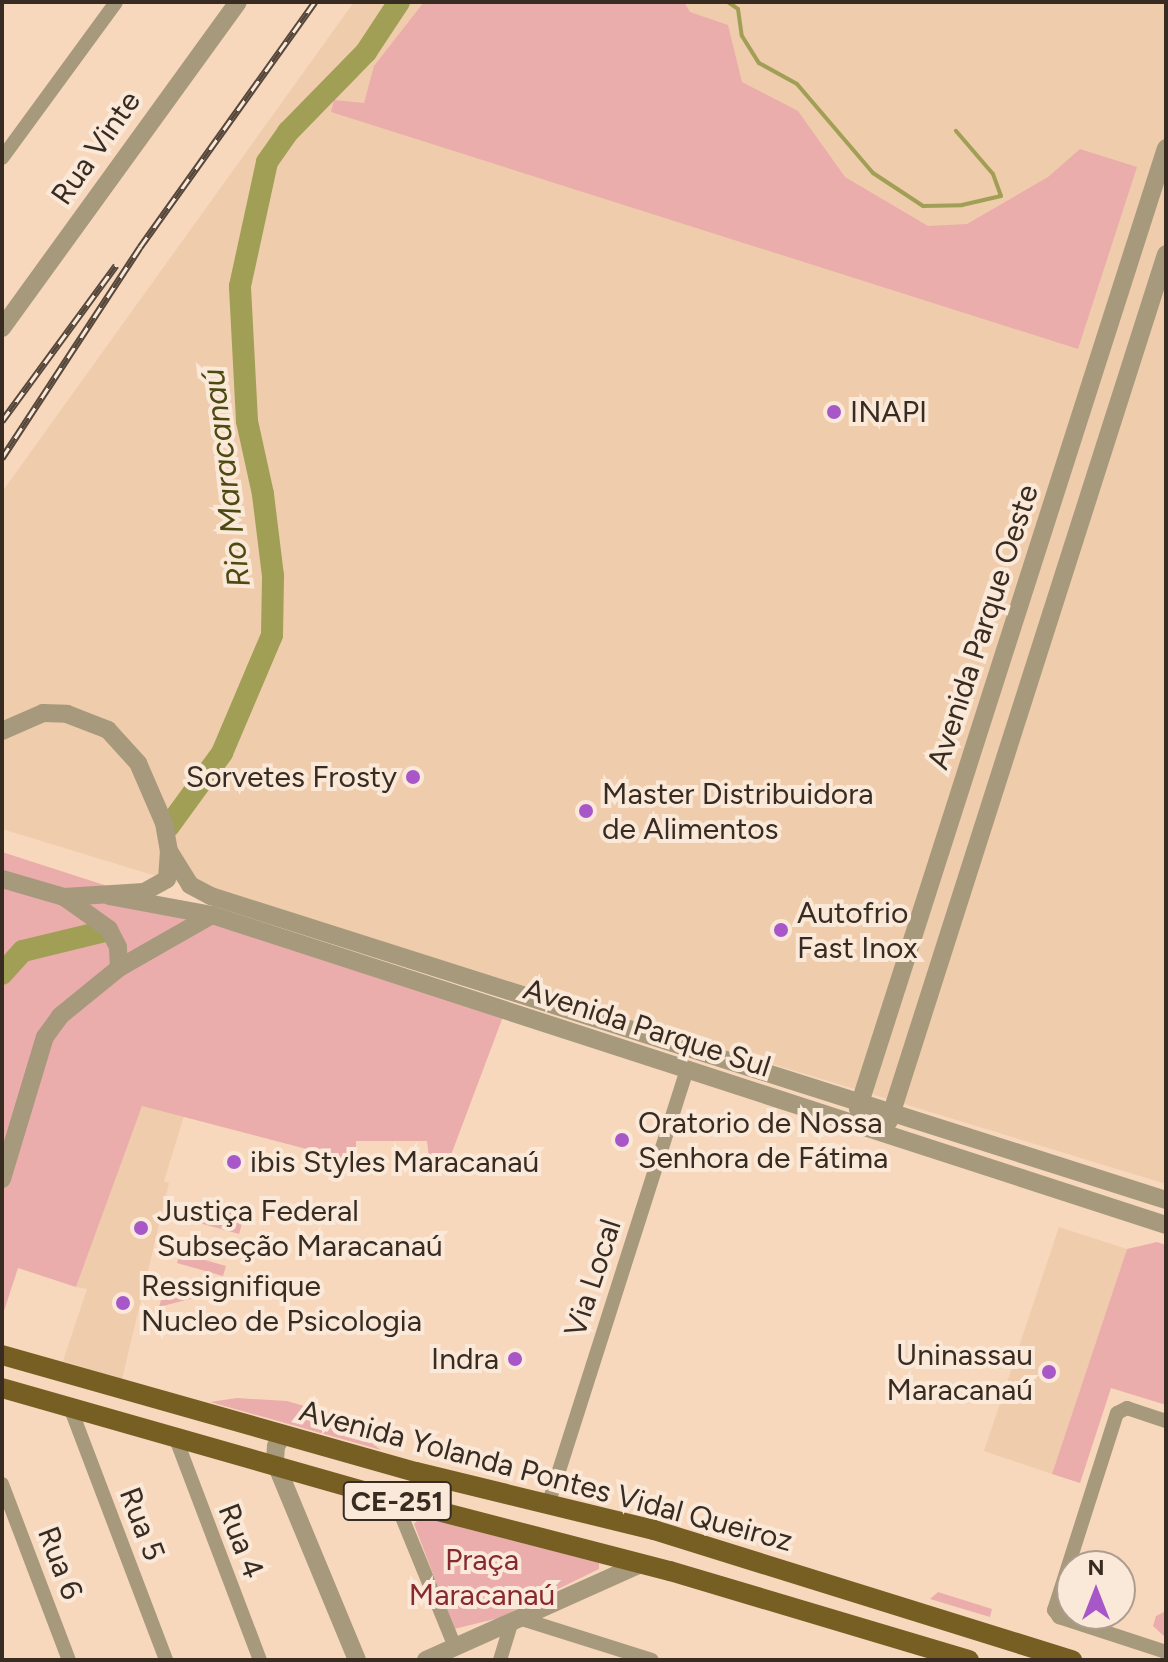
<!DOCTYPE html>
<html>
<head>
<meta charset="utf-8">
<style>
	body { margin:0 }
	#map { position:relative; width:1168px; height:1662px; overflow:hidden; background:#f7d8bd; font-family:Figtree,sans-serif }
	div>[style] { position:absolute }
	.built>* { inset:0; background:#efccab }
	.green>* { inset:0; background:#eaadac }
	.stream>* { height:4px; margin:-2px; padding:0 2px; transform-origin:2px; border-radius:2px; background:#a19f55 }
	.river>* { height:22px; margin:-11px; padding:0 11px; transform-origin:11px; border-radius:11px; background:#a19f55 }
	.minor>* { height:14px; margin:-7px; padding:0 7px; transform-origin:7px; border-radius:7px; background:#a7997c }
	.tertiary>* { height:18px; margin:-9px; padding:0 9px; transform-origin:9px; border-radius:9px; background:#a7997c }
	.primary>* { height:20px; margin:-10px; padding:0 10px; transform-origin:10px; border-radius:10px; background:#775f24 }
	.rail>* { height:7px; margin-top:-3.5px; transform-origin:0; background:repeating-linear-gradient(90deg,#fae8d8 0 12px,#56473b 0 24px); box-sizing:border-box; border-block:2px solid #56473b }
	.dots>* { width:22px; height:22px; translate:-50% -50%; box-sizing:border-box; border:4px solid #fae8d8; border-radius:50% }
	span { translate:-50% -50%; white-space:nowrap; text-align:center; line-height:1.15; -webkit-text-stroke:8px #fae8d8; paint-order:stroke }
	.shield-label span { padding:2px 6px; background:#fae8d8; border:2px solid; border-radius:6px; -webkit-text-stroke-width:0 }
	.shield-label { font-size:28px; color:#382c22; font-weight:700 }
	.street-label { font-size:30px; color:#382c22 }
	.poi-label { font-size:30px; color:#382c22 }
	.left { translate:0 -50%; text-align:left }
	.right { translate:-100% -50%; text-align:right }
	.park-label { font-size:30px; color:#872a30 }
	.water-label { font-size:32px; color:#4c4a10; font-style:italic }
	.frame { position:absolute; inset:0; border:4px solid #382c22; pointer-events:none }
	.north { position:absolute; left:1056px; top:1550px; width:80px; height:80px; box-sizing:border-box; background:#fae8d8; border:2px solid #ac9d8f; border-radius:50%; rotate:0deg; font-size:22px; font-weight:700; line-height:32px; text-align:center; color:#382c22 }
	.north::after { content:''; display:block; margin:auto; width:28px; height:36px; background:#a757c8; clip-path:polygon(50% 0,100% 100%,50% 72%,0 100%) }
</style>
</head>
<body>
<div id="map">
	<div class="built">
		<i style="clip-path:polygon(354px 2px,1166px 2px,1166px 1184px,2px 829px,2px 492px)"></i>
		<i style="clip-path:polygon(142px 1105px,184px 1116px,164px 1181px,169px 1183px,122px 1379px,63px 1361px,87px 1289px,76px 1287px)"></i>
		<i style="clip-path:polygon(1059px 1227px,1127px 1249px,1052px 1474px,984px 1451px)"></i>
	</div>
	<div class="green">
		<i style="clip-path:polygon(424px 2px,684px 2px,690px 12px,728px 25px,742px 82px,798px 111px,845px 177px,928px 226px,967px 224px,1048px 177px,1080px 149px,1137px 167px,1078px 349px,331px 112px,334px 100px,364px 103px,374px 66px)"></i>
		<i style="clip-path:polygon(2px 852px,504px 1014px,448px 1163px,429px 1158px,427px 1141px,356px 1141px,356px 1162px,142px 1106px,76px 1287px,18px 1268px,2px 1317px)"></i>
		<i style="clip-path:polygon(202px 1202px,245px 1214px,239px 1234px,196px 1222px)"></i>
		<i style="clip-path:polygon(1157px 1242px,1166px 1245px,1166px 1405px,1111px 1388px,1080px 1483px,1052px 1474px,1127px 1249px)"></i>
		<i style="clip-path:polygon(180px 1253px,226px 1266px,223px 1276px,177px 1263px)"></i>
		<i style="clip-path:polygon(166px 1283px,209px 1294px,159px 1307px)"></i>
		<i style="clip-path:polygon(237px 1398px,287px 1401px,332px 1414px,381px 1450px,210px 1402px)"></i>
		<i style="clip-path:polygon(421px 1517px,599px 1563px,599px 1569px,499px 1618px,454px 1629px,414px 1524px)"></i>
		<i style="clip-path:polygon(938px 1592px,992px 1609px,990px 1617px,930px 1599px)"></i>
		<i style="clip-path:polygon(1166px 1611px,1166px 1638px,1153px 1626px,1156px 1616px)"></i>
	</div>
	<div class="stream">
		<i style="left:728px;top:2px;width:12px;rotate:35deg"></i>
		<i style="left:738px;top:9px;width:27px;rotate:82deg"></i>
		<i style="left:742px;top:36px;width:32px;rotate:58deg"></i>
		<i style="left:759px;top:63px;width:43px;rotate:28.9deg"></i>
		<i style="left:797px;top:84px;width:117px;rotate:49.5deg"></i>
		<i style="left:873px;top:173px;width:60px;rotate:33.4deg"></i>
		<i style="left:923px;top:206px;width:39px;rotate:-1deg"></i>
		<i style="left:962px;top:205px;width:40px;rotate:-13deg"></i>
		<i style="left:1001px;top:196px;width:23px;rotate:-110deg"></i>
		<i style="left:993px;top:174px;width:57px;rotate:-130.7deg"></i>
	</div>
	<div class="river">
		<i style="left:169px;top:826px;width:90px;rotate:-54deg"></i>
		<i style="left:222px;top:753px;width:128px;rotate:-67deg"></i>
		<i style="left:272px;top:635px;width:59px;rotate:-89deg"></i>
		<i style="left:273px;top:576px;width:83px;rotate:-97deg"></i>
		<i style="left:263px;top:494px;width:75px;rotate:-102.4deg"></i>
		<i style="left:247px;top:421px;width:135px;rotate:-93deg"></i>
		<i style="left:240px;top:286px;width:127px;rotate:-77.7deg"></i>
		<i style="left:267px;top:162px;width:37px;rotate:-55deg"></i>
		<i style="left:288px;top:132px;width:112px;rotate:-45.7deg"></i>
		<i style="left:366px;top:52px;width:60px;rotate:-56.6deg"></i>
		<i style="left:2px;top:974px;width:31px;rotate:-48deg"></i>
		<i style="left:23px;top:951px;width:84px;rotate:-13.7deg"></i>
	</div>
	<div class="minor">
		<i style="left:2px;top:158px;width:193px;rotate:-53.8deg"></i>
		<i style="left:70px;top:1407px;width:271px;rotate:69.2deg"></i>
		<i style="left:1166px;top:1421px;width:41px;rotate:-161.6deg"></i>
		<i style="left:1127px;top:1408px;width:11px;rotate:153deg"></i>
		<i style="left:1117px;top:1413px;width:207px;rotate:107.7deg"></i>
		<i style="left:1054px;top:1610px;width:9px;rotate:54deg"></i>
		<i style="left:1059px;top:1617px;width:113px;rotate:18.1deg"></i>
		<i style="left:176px;top:1439px;width:236px;rotate:69.2deg"></i>
		<i style="left:2px;top:1484px;width:188px;rotate:69.2deg"></i>
		<i style="left:395px;top:1500px;width:159px;rotate:67.8deg"></i>
		<i style="left:549px;top:1502px;width:454px;rotate:-72.3deg"></i>
		<i style="left:522px;top:1619px;width:136px;rotate:17.5deg"></i>
		<i style="left:500px;top:1660px;width:38px;rotate:-73deg"></i>
	</div>
	<div class="tertiary">
		<i style="left:2px;top:328px;width:402px;rotate:-54.1deg"></i>
		<i style="left:2px;top:731px;width:45px;rotate:-23.7deg"></i>
		<i style="left:43px;top:713px;width:24px;rotate:2deg"></i>
		<i style="left:67px;top:714px;width:44px;rotate:21.3deg"></i>
		<i style="left:108px;top:730px;width:45px;rotate:47.7deg"></i>
		<i style="left:138px;top:763px;width:65px;rotate:66.6deg"></i>
		<i style="left:164px;top:823px;width:28px;rotate:80deg"></i>
		<i style="left:169px;top:851px;width:40px;rotate:58deg"></i>
		<i style="left:190px;top:885px;width:24px;rotate:28deg"></i>
		<i style="left:211px;top:896px;width:1002px;rotate:17.66deg"></i>
		<i style="left:2px;top:879px;width:65px;rotate:16.2deg"></i>
		<i style="left:64px;top:897px;width:80px;rotate:-3.6deg"></i>
		<i style="left:144px;top:892px;width:26px;rotate:-29deg"></i>
		<i style="left:167px;top:879px;width:28px;rotate:-86deg"></i>
		<i style="left:109px;top:896px;width:105px;rotate:10.5deg"></i>
		<i style="left:212px;top:915px;width:1003px;rotate:18deg"></i>
		<i style="left:119px;top:968px;width:107px;rotate:-29.7deg"></i>
		<i style="left:858px;top:1109px;width:1009px;rotate:-72.23deg"></i>
		<i style="left:889px;top:1121px;width:910px;rotate:-72.28deg"></i>
		<i style="left:2px;top:1179px;width:148px;rotate:-73.2deg"></i>
		<i style="left:45px;top:1037px;width:26px;rotate:-54deg"></i>
		<i style="left:60px;top:1016px;width:76px;rotate:-39.1deg"></i>
		<i style="left:119px;top:968px;width:21px;rotate:-93deg"></i>
		<i style="left:118px;top:947px;width:20px;rotate:-117deg"></i>
		<i style="left:109px;top:929px;width:55px;rotate:-144.6deg"></i>
		<i style="left:283px;top:1435px;width:13px;rotate:122deg"></i>
		<i style="left:276px;top:1446px;width:16px;rotate:94deg"></i>
		<i style="left:275px;top:1462px;width:214px;rotate:67.5deg"></i>
		<i style="left:426px;top:1660px;width:235px;rotate:-24.1deg"></i>
	</div>
	<div class="primary">
		<i style="left:2px;top:1355px;width:430px;rotate:15.8deg"></i>
		<i style="left:416px;top:1472px;width:245px;rotate:13.7deg"></i>
		<i style="left:654px;top:1530px;width:438px;rotate:17.3deg"></i>
		<i style="left:2px;top:1388px;width:409px;rotate:15.9deg"></i>
		<i style="left:395px;top:1500px;width:284px;rotate:14.5deg"></i>
		<i style="left:670px;top:1571px;width:312px;rotate:16.6deg"></i>
	</div>
	<div class="rail">
		<i style="left:2px;top:421px;width:193px;rotate:-53.8deg"></i>
		<i style="left:2px;top:458px;width:252px;rotate:-56.8deg"></i>
		<i style="left:140px;top:247px;width:301px;rotate:-54.5deg"></i>
	</div>
	<div class="dots">
		<i style="left:834px;top:412px;background:#a757c8"></i>
		<i style="left:413px;top:777px;background:#a757c8"></i>
		<i style="left:586px;top:811px;background:#a757c8"></i>
		<i style="left:781px;top:930px;background:#a757c8"></i>
		<i style="left:622px;top:1140px;background:#a757c8"></i>
		<i style="left:234px;top:1162px;background:#a757c8"></i>
		<i style="left:141px;top:1228px;background:#a757c8"></i>
		<i style="left:123px;top:1303px;background:#a757c8"></i>
		<i style="left:515px;top:1359px;background:#a757c8"></i>
		<i style="left:1049px;top:1372px;background:#a757c8"></i>
	</div>
	<div class="shield-label">
		<span style="left:397px;top:1501px">CE-251</span>
	</div>
	<div class="street-label">
		<span style="left:96px;top:148px;rotate:-55deg">Rua Vinte</span>
		<span style="left:983px;top:627px;rotate:-72deg">Avenida Parque Oeste</span>
		<span style="left:647px;top:1028px;rotate:18deg">Avenida Parque Sul</span>
		<span style="left:593px;top:1278px;rotate:-72deg">Via Local</span>
		<span style="left:546px;top:1476px;rotate:15deg">Avenida Yolanda Pontes Vidal Queiroz</span>
		<span style="left:142px;top:1524px;rotate:69deg">Rua 5</span>
		<span style="left:241px;top:1541px;rotate:69deg">Rua 4</span>
		<span style="left:60px;top:1563px;rotate:69deg">Rua 6</span>
	</div>
	<div class="poi-label">
		<span class="left" style="left:850px;top:412px">INAPI</span>
		<span class="right" style="left:397px;top:777px">Sorvetes Frosty</span>
		<span class="left" style="left:602px;top:811px">Master Distribuidora<br>de Alimentos</span>
		<span class="left" style="left:797px;top:930px">Autofrio<br>Fast Inox</span>
		<span class="left" style="left:638px;top:1140px">Oratorio de Nossa<br>Senhora de Fátima</span>
		<span class="left" style="left:250px;top:1162px">ibis Styles Maracanaú</span>
		<span class="left" style="left:157px;top:1228px">Justiça Federal<br>Subseção Maracanaú</span>
		<span class="left" style="left:141px;top:1303px">Ressignifique<br>Nucleo de Psicologia</span>
		<span class="right" style="left:1033px;top:1372px">Uninassau<br>Maracanaú</span>
		<span class="right" style="left:499px;top:1359px">Indra</span>
	</div>
	<div class="park-label">
		<span style="left:482px;top:1577px">Praça<br>Maracanaú</span>
	</div>
	<div class="water-label">
		<span style="left:226px;top:478px;rotate:-97deg">Rio Maracanaú</span>
	</div>
	<div class="frame"></div>
	<div class="north">N</div>
</div>
</body>
</html>
